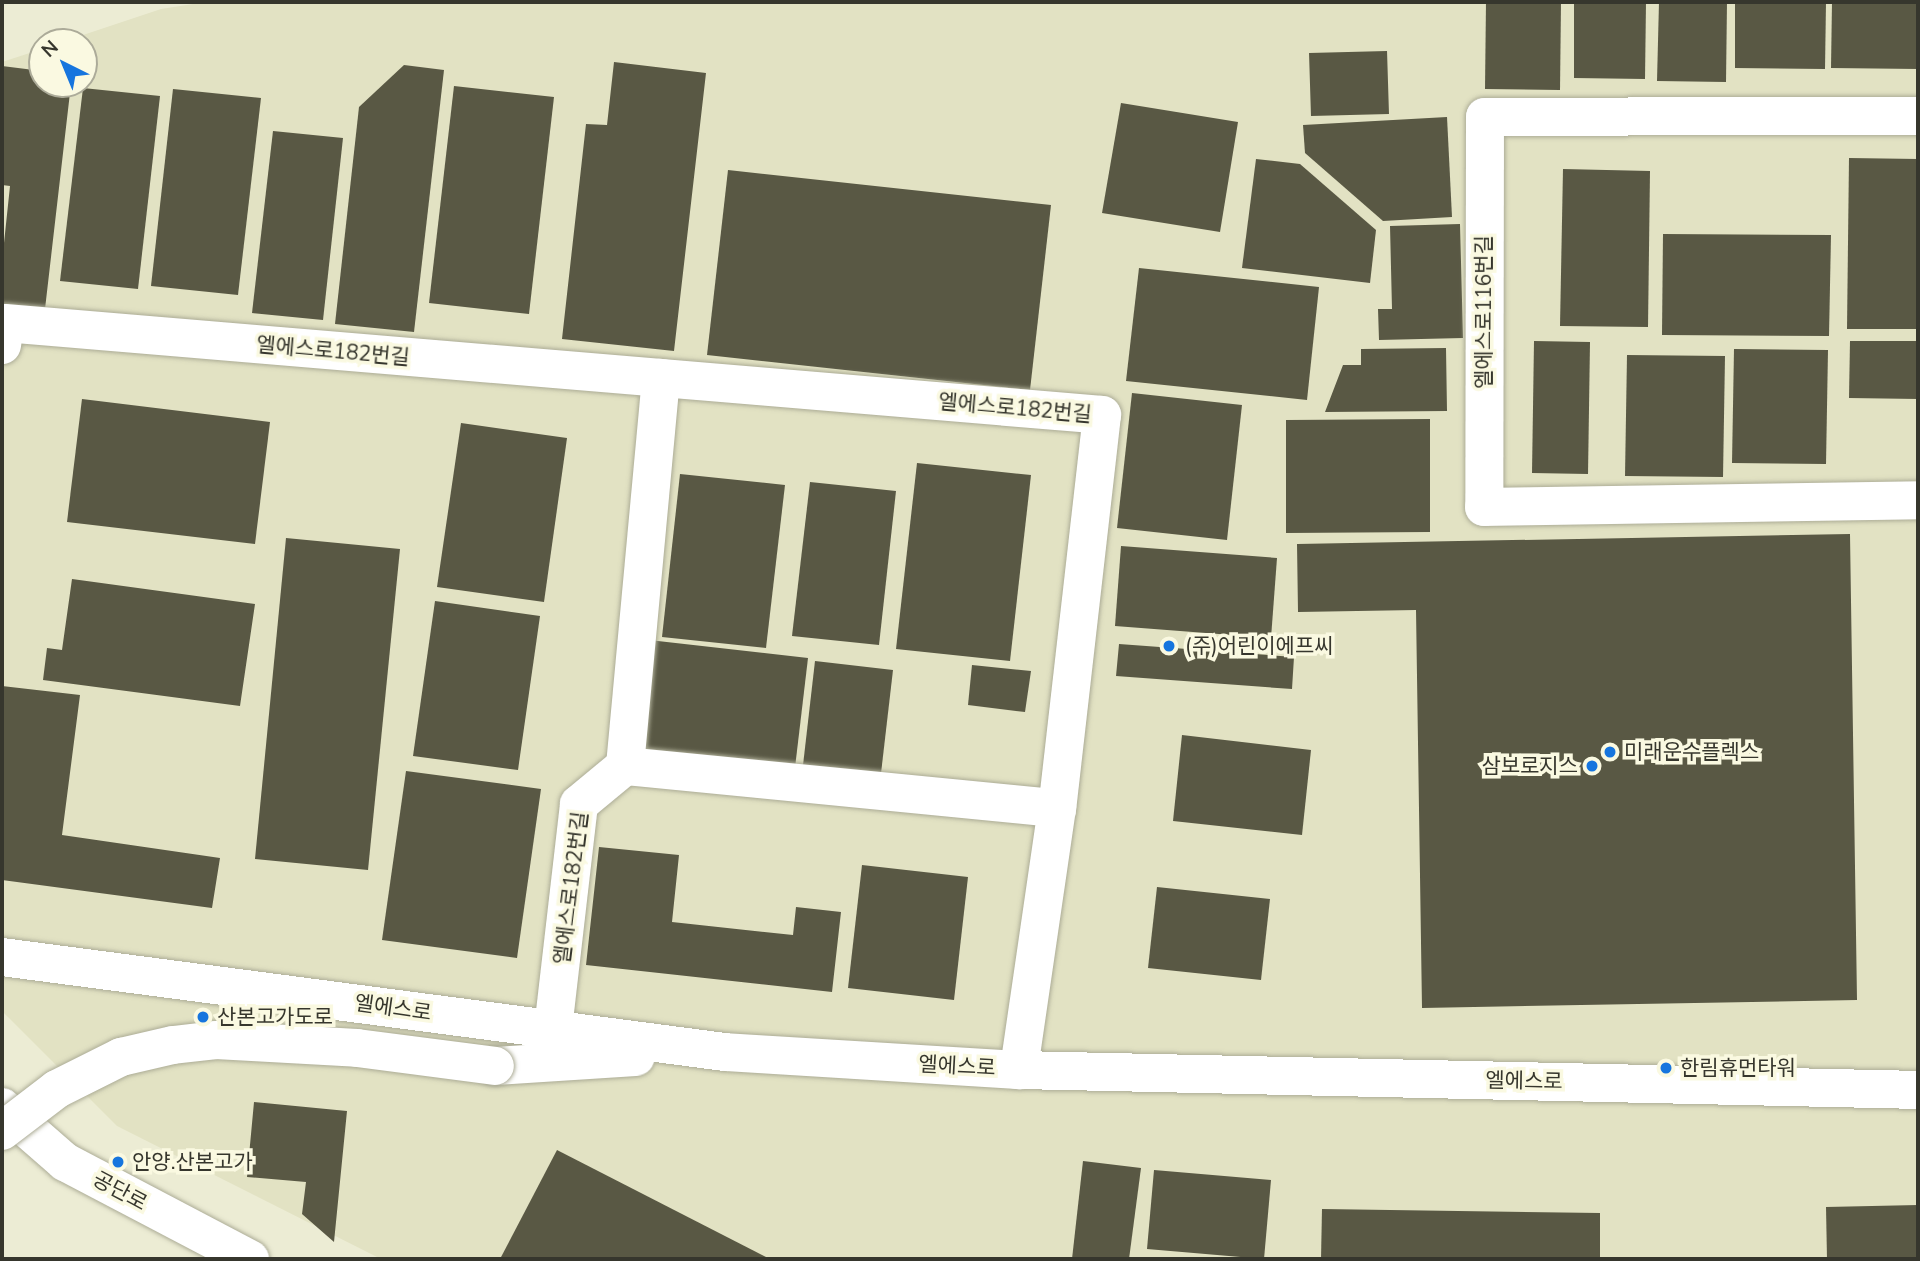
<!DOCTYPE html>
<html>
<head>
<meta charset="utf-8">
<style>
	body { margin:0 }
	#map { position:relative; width:1920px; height:1261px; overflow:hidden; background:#ececd4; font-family:"Nunito Sans","Noto Sans KR",sans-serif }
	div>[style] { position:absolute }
	.built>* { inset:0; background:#e2e2c3 }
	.building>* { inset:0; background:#595844 }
	.roads { filter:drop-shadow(0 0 2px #acac96) drop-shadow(0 0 2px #acac96) }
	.minor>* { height:38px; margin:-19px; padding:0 19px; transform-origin:19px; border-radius:19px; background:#fff }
	.bridges { filter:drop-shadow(0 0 2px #acac96) drop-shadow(0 0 2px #acac96) }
	.minor-bridge>* { height:38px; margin:-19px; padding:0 19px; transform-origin:19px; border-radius:19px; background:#fff }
	.dots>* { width:19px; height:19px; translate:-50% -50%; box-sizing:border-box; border:4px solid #faf9e1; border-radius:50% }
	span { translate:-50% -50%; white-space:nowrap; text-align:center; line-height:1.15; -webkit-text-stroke:7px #faf9e1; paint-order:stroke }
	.street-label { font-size:21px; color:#36362d }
	.poi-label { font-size:21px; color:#36362d }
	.left { translate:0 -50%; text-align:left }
	.right { translate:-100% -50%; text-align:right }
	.frame { position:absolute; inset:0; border:4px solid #36362d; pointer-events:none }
	.north { position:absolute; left:28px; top:28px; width:70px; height:70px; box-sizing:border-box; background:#faf9e1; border:2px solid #acab99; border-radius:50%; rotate:317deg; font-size:19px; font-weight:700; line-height:28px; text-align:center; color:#36362d }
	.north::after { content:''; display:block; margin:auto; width:24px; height:32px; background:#1675de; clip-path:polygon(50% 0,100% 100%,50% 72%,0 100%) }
</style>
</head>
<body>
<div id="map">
	<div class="built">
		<i style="clip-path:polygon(206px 2px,1918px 2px,1918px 1259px,381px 1259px,117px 1126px,2px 1011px,2px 62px,42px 49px,42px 84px,84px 84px,84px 42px,62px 42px,161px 9px)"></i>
	</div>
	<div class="building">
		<i style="clip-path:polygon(1486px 2px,1561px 2px,1560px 90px,1485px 89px)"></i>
		<i style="clip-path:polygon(1574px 2px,1646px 2px,1645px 79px,1574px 78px)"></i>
		<i style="clip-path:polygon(1659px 2px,1727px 2px,1726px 82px,1657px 81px)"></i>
		<i style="clip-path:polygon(1735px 2px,1826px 2px,1825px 69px,1735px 68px)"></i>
		<i style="clip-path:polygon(1832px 2px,1918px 2px,1918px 69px,1831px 68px)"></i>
		<i style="clip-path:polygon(1387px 51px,1389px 114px,1311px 116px,1309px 53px)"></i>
		<i style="clip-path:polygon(614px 62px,706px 73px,674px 351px,562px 339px,586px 124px,607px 125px)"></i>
		<i style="clip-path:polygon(404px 65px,444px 70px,414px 332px,335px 324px,359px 107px)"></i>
		<i style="clip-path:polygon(2px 66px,42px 71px,42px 84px,71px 84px,45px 309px,2px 305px,2px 262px,10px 186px,2px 185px)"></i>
		<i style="clip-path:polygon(454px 86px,554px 97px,529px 314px,429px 303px)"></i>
		<i style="clip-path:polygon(83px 88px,160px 96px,138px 289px,60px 281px)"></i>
		<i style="clip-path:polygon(173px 89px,261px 98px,238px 295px,151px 286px)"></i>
		<i style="clip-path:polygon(1121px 103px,1238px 122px,1220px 232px,1102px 213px)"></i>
		<i style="clip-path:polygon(1447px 117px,1452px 217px,1383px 221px,1305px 153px,1303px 125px)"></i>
		<i style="clip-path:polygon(273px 131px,343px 138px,323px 320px,252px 313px)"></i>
		<i style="clip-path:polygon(1849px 158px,1918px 159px,1918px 329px,1847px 329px)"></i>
		<i style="clip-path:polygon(1256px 159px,1300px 164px,1376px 230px,1370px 283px,1242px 268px)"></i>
		<i style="clip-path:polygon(1563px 169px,1650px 171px,1648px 327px,1560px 326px)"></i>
		<i style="clip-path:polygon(728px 170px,1051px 205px,1030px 390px,707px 355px)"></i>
		<i style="clip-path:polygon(1460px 224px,1463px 338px,1379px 340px,1378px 309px,1392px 309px,1390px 226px)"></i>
		<i style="clip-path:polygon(1663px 234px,1831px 235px,1829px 336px,1662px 335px)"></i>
		<i style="clip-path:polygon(1139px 268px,1319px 287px,1307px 400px,1126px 381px)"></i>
		<i style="clip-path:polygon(1534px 341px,1590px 342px,1588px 474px,1532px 473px)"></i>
		<i style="clip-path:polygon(1850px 341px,1918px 341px,1918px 399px,1849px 398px)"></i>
		<i style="clip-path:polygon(1446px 348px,1447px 411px,1325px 412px,1343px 365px,1361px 365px,1361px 349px)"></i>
		<i style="clip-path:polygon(1734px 349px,1828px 350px,1826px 464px,1732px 463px)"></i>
		<i style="clip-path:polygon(1627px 355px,1725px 356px,1723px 477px,1625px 476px)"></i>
		<i style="clip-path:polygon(1132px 393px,1242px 405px,1227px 540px,1117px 528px)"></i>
		<i style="clip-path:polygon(82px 399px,270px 422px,255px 544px,67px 522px)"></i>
		<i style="clip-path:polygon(1430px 419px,1430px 532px,1286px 533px,1286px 420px)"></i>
		<i style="clip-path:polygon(461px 423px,567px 438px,544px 602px,437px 587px)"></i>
		<i style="clip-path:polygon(917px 463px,1031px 475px,1010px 661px,896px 649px)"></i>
		<i style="clip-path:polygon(680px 474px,785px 485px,766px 648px,662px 637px)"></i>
		<i style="clip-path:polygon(810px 482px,896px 491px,879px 645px,792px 636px)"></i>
		<i style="clip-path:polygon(1850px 534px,1857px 1000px,1422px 1008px,1416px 610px,1298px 612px,1297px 544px)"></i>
		<i style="clip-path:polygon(286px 538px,400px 549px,368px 870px,255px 859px)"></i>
		<i style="clip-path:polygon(1121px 546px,1277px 558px,1271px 638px,1115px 626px)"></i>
		<i style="clip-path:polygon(72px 579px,255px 604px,240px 706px,43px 680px,47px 648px,62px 650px)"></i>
		<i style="clip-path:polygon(435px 601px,540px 616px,518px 770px,413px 756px)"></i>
		<i style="clip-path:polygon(649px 640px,808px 658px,794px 776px,636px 758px)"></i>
		<i style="clip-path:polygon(1119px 644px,1294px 657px,1292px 689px,1116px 676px)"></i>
		<i style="clip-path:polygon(815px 661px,893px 670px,880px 782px,802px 774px)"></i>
		<i style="clip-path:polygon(972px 665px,1031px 671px,1025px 712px,968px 705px)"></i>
		<i style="clip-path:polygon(2px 686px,80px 695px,62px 835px,220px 858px,212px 908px,2px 880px)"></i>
		<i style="clip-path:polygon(1182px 735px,1311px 750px,1302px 835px,1173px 821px)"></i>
		<i style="clip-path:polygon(406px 771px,541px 789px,517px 958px,382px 940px)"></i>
		<i style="clip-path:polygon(599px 847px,679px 855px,672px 922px,793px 935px,796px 907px,841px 912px,832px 992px,586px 965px)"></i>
		<i style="clip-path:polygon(862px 865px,968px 877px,954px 1000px,848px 988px)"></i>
		<i style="clip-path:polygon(1157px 887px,1270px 899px,1261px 980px,1148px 968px)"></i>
		<i style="clip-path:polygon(254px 1102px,347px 1111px,334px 1242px,302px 1214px,306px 1182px,247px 1177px)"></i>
		<i style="clip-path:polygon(557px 1150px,770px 1259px,500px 1259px)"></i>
		<i style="clip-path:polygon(1083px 1161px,1141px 1168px,1129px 1259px,1072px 1259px)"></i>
		<i style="clip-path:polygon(1154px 1170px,1271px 1180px,1264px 1259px,1147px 1249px)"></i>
		<i style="clip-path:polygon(1918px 1205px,1918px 1259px,1827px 1259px,1826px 1207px)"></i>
		<i style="clip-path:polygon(1322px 1209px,1600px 1213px,1600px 1259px,1321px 1259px)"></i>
	</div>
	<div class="roads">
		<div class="minor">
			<i style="left:1918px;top:116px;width:433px;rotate:179.9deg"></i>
			<i style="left:1485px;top:117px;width:390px;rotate:90.1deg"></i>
			<i style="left:1484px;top:507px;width:434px;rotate:-0.9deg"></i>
			<i style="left:2px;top:345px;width:22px;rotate:-82deg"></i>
			<i style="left:5px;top:323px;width:1101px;rotate:4.79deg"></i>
			<i style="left:1102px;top:415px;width:396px;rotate:96.5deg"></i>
			<i style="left:1057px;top:808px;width:265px;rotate:98.3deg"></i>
			<i style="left:661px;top:378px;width:390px;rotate:95.3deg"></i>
			<i style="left:625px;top:766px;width:434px;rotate:5.6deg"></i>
			<i style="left:2px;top:957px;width:729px;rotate:7.49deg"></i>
			<i style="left:725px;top:1052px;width:295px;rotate:3.5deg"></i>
			<i style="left:1019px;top:1070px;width:899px;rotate:1.27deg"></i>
			<i style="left:553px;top:1029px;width:226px;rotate:-83.4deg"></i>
			<i style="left:579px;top:804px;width:60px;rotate:-39.6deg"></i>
			<i style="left:495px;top:1066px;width:141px;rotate:-3.7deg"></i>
			<i style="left:2px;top:1107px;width:84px;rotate:41.1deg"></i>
			<i style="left:65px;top:1162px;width:209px;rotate:27.7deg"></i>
		</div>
	</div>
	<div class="bridges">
		<div class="minor-bridge">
			<i style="left:2px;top:1131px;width:69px;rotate:-37.4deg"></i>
			<i style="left:57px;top:1089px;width:72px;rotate:-26.6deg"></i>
			<i style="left:121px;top:1057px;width:53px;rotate:-13deg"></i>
			<i style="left:173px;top:1045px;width:43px;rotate:-6.6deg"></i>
			<i style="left:216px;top:1040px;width:141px;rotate:3.2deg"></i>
			<i style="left:357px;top:1048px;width:139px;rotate:7.4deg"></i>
		</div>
	</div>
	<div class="dots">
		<i style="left:1169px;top:646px;background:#1675de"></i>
		<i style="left:1610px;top:752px;background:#1675de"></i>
		<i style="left:1592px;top:766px;background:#1675de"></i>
		<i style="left:203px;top:1017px;background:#1675de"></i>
		<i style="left:1666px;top:1068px;background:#1675de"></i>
		<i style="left:118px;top:1162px;background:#1675de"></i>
	</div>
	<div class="street-label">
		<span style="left:1484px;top:312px;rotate:-90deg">엘에스로116번길</span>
		<span style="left:333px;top:351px;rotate:5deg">엘에스로182번길</span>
		<span style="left:1015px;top:408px;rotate:5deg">엘에스로182번길</span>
		<span style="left:571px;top:888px;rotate:-83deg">엘에스로182번길</span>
		<span style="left:393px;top:1008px;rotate:8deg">엘에스로</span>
		<span style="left:957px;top:1066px;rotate:3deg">엘에스로</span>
		<span style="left:1524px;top:1081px;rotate:1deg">엘에스로</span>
		<span style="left:120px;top:1191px;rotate:28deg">공단로</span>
	</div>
	<div class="poi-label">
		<span class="left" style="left:1185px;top:646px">(주)어린이에프씨</span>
		<span class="left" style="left:1624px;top:752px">미래운수플렉스</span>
		<span class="right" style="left:1578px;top:766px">삼보로지스</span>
		<span class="left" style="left:217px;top:1017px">산본고가도로</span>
		<span class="left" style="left:1680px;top:1068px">한림휴먼타워</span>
		<span class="left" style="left:132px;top:1162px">안양.산본고가</span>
	</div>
	<div class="frame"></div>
	<div class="north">N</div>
</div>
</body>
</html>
